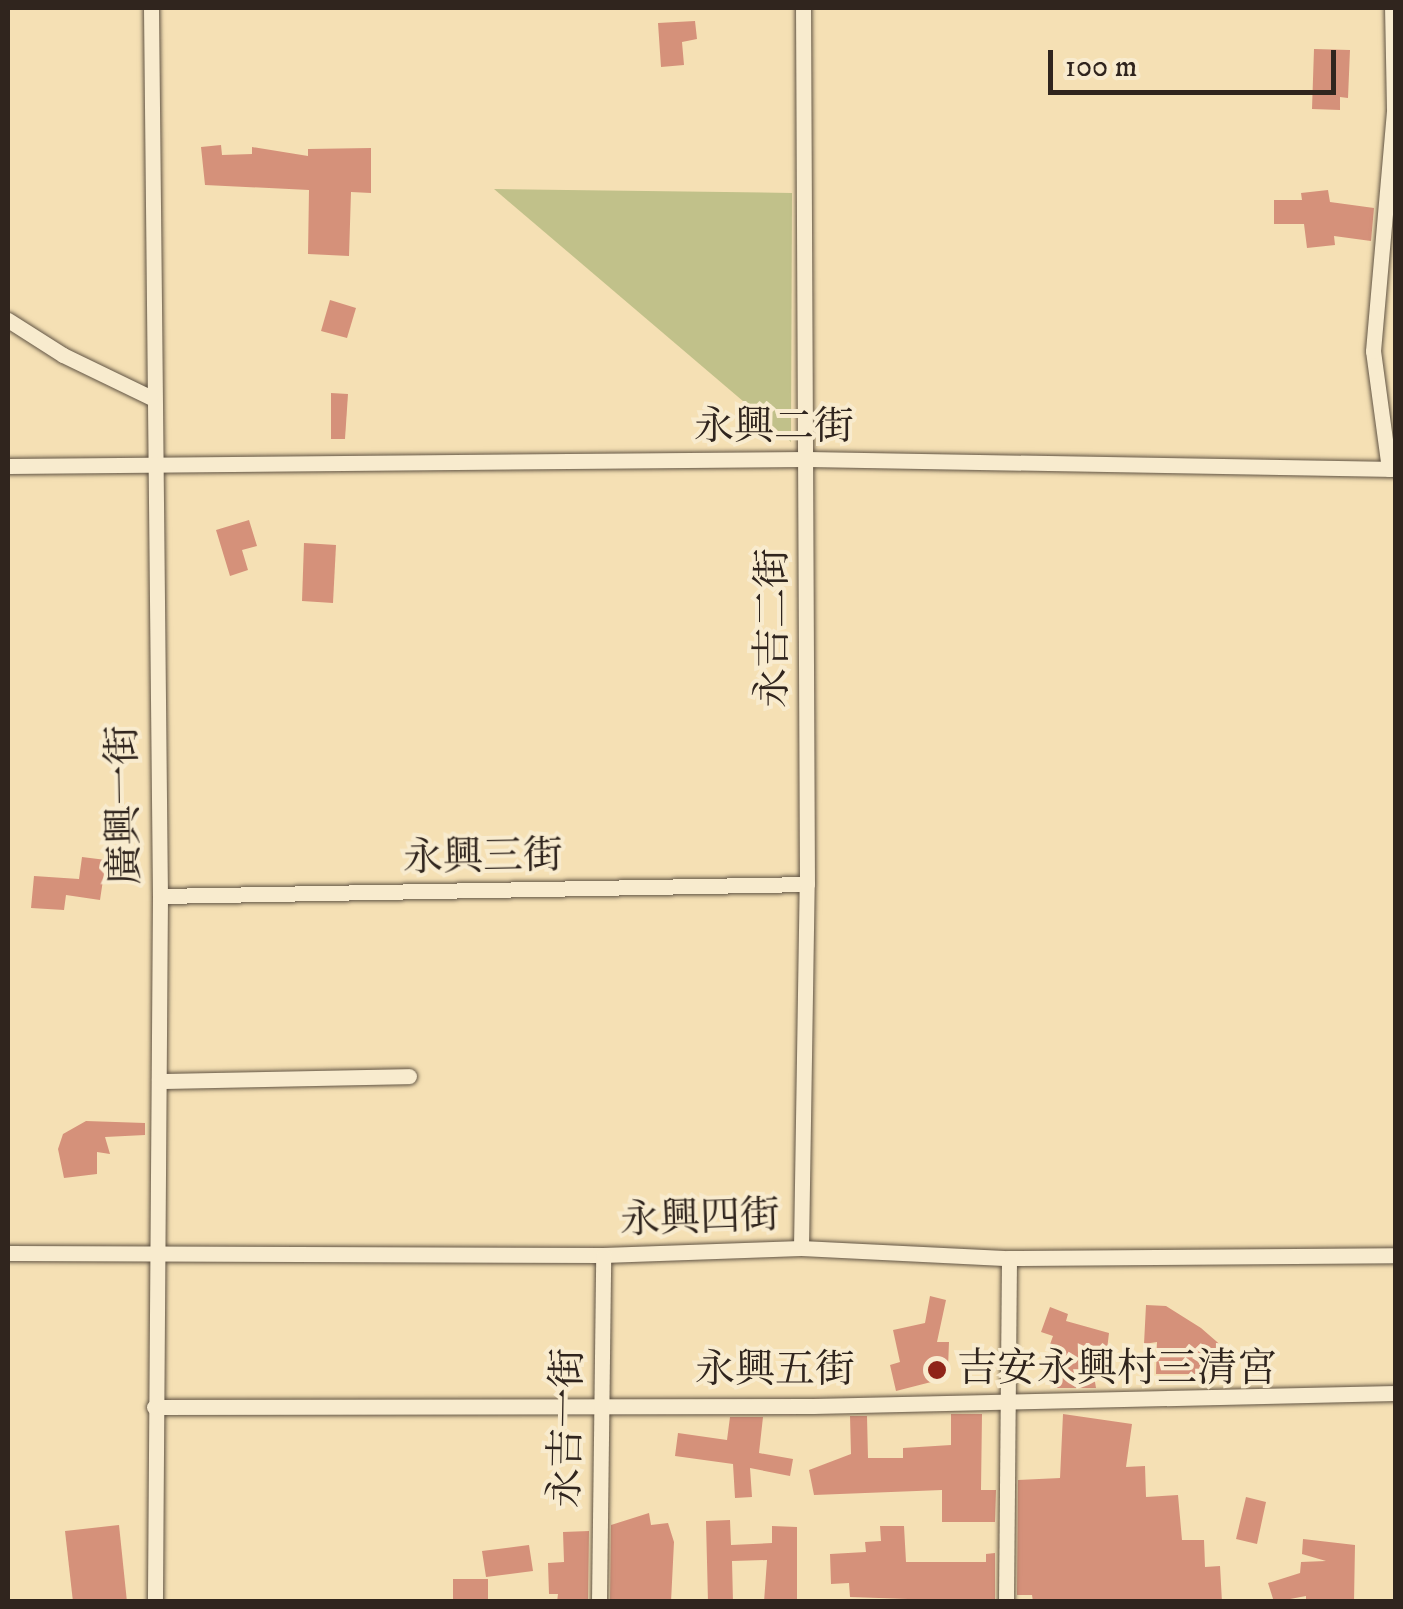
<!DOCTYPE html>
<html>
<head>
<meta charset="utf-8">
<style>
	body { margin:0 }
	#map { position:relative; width:1403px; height:1609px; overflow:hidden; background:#f5e0b4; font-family:"IM FELL DW Pica","Noto Serif TC",serif }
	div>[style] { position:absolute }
	.green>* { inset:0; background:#c1c18a }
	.building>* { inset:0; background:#d5917a }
	.roads { filter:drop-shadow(0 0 2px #615444) drop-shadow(0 0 2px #615444) }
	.minor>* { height:15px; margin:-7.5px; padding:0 7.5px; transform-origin:7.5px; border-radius:7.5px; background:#f8ebce }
	.dots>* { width:28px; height:28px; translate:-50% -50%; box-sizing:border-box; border:5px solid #f8ebce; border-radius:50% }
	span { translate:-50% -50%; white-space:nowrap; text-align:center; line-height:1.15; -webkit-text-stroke:8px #f8ebce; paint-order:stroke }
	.street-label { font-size:40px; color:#30251e }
	.poi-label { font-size:40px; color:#30251e }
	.left { translate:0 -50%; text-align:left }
	.frame { position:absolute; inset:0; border:10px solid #30251e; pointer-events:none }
	.scale { position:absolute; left:1048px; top:50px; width:288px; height:45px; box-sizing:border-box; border:5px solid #30251e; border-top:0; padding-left:12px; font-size:30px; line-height:35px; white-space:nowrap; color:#30251e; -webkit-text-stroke:8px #f8ebce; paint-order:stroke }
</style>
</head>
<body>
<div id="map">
	<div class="green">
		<i style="clip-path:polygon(494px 189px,792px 193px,791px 442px)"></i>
	</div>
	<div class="building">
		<i style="clip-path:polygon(695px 21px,697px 39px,682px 42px,684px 65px,661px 67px,658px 23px)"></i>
		<i style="clip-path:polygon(1314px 49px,1350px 50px,1348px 98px,1340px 97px,1340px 110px,1312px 109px)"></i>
		<i style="clip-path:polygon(221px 145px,222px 155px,252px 154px,252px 147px,308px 156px,308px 149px,371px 148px,371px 193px,351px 192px,349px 256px,308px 254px,309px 190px,205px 185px,201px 147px)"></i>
		<i style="clip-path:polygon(1328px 190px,1330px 202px,1374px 208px,1371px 241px,1334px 236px,1335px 245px,1307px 248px,1304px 224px,1274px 224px,1274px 200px,1302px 200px,1301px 193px)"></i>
		<i style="clip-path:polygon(330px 300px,356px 308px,347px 338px,321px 331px)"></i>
		<i style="clip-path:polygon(331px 393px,348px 394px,345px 439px,331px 439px)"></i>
		<i style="clip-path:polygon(249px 520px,257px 546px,242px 550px,248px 570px,230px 576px,216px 530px)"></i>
		<i style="clip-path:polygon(304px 543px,336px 545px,333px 603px,302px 601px)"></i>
		<i style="clip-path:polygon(82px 857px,106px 860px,100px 900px,66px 895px,64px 910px,31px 908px,34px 876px,79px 879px)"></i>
		<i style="clip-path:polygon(86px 1121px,145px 1123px,145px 1135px,105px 1137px,110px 1154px,97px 1152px,97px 1174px,64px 1178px,58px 1149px,63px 1134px)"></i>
		<i style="clip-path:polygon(930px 1296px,946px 1300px,937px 1342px,949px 1342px,948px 1368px,941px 1367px,939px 1380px,896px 1391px,890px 1365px,900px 1362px,893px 1330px,925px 1323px)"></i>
		<i style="clip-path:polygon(1146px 1305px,1166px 1306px,1201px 1328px,1239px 1361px,1231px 1374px,1156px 1374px,1157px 1342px,1144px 1344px)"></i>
		<i style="clip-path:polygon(1050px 1307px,1068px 1314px,1066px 1321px,1109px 1333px,1106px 1358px,1092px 1364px,1096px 1388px,1057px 1388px,1048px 1350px,1053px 1336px,1041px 1332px)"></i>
		<i style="clip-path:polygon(951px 1414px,982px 1414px,981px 1490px,996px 1490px,995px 1522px,942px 1522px,942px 1490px,814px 1495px,809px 1470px,851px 1454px,850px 1416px,867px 1416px,868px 1458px,903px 1458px,903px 1448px,951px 1445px)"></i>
		<i style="clip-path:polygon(1063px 1414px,1132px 1424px,1126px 1467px,1145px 1466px,1146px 1497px,1178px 1495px,1182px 1540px,1204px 1540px,1205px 1567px,1220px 1566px,1222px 1602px,1033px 1602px,1032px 1595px,1017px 1595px,1018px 1480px,1060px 1478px)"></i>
		<i style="clip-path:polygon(730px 1417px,763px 1417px,759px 1453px,793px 1459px,790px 1476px,750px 1468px,752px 1497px,735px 1498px,733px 1464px,675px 1456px,678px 1433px,727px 1440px)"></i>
		<i style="clip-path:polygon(1246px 1497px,1266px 1502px,1257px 1544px,1236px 1539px)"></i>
		<i style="clip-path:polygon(649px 1513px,651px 1525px,668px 1523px,674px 1542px,671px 1602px,610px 1602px,611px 1525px)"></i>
		<i style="clip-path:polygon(730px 1520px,731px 1545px,772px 1543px,772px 1526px,797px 1527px,797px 1602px,764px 1602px,767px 1560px,732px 1561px,733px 1602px,708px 1602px,706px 1521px)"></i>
		<i style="clip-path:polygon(119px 1525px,127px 1602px,73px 1602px,65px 1531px)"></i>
		<i style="clip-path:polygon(880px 1526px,904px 1526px,906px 1562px,986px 1562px,986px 1554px,995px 1553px,995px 1602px,850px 1597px,849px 1583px,831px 1584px,830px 1554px,866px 1552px,865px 1542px,881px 1541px)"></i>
		<i style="clip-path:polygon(589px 1531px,588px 1602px,557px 1602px,558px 1594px,549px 1594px,548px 1563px,564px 1562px,563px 1532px)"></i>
		<i style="clip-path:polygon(1303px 1539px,1355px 1545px,1354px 1602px,1306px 1602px,1306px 1596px,1274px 1602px,1268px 1583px,1300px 1573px,1301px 1562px,1326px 1561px,1302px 1554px)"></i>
		<i style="clip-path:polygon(529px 1545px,533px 1571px,486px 1577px,482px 1551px)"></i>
		<i style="clip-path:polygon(453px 1579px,488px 1579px,488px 1602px,453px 1602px)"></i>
	</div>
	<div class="roads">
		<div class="minor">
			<i style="left:151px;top:8px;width:888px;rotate:89.42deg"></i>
			<i style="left:160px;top:896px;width:706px;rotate:90.41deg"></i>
			<i style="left:8px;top:320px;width:65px;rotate:32.5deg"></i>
			<i style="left:63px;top:355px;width:97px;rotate:25.8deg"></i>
			<i style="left:8px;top:466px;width:799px;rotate:-0.5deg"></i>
			<i style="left:807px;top:459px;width:589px;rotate:0.97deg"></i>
			<i style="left:1389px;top:469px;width:119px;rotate:-97.7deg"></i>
			<i style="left:1373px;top:351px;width:243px;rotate:-85deg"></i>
			<i style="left:1394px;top:109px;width:101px;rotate:-91.1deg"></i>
			<i style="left:160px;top:896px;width:647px;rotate:-1.06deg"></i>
			<i style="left:159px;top:1081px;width:250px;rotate:-1.1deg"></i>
			<i style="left:801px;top:1248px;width:364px;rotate:-89.1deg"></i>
			<i style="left:807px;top:884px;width:876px;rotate:-90.26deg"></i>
			<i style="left:8px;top:1253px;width:595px;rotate:0.19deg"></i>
			<i style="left:603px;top:1255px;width:198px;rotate:-2deg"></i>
			<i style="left:801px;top:1248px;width:208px;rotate:2.8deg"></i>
			<i style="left:1009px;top:1258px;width:387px;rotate:-0.4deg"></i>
			<i style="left:154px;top:1407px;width:659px;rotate:-0.09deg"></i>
			<i style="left:813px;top:1406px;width:583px;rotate:-1.28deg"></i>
			<i style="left:599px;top:1602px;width:347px;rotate:-89.3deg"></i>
			<i style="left:1006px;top:1602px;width:344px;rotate:-89.5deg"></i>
		</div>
	</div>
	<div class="dots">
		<i style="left:937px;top:1370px;background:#8f2418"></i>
	</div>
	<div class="street-label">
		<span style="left:774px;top:428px">永興二街</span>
		<span style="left:774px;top:628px;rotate:-90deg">永吉二街</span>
		<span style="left:125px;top:805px;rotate:-91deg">廣興一街</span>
		<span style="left:483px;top:858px;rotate:-1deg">永興三街</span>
		<span style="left:700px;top:1219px;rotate:-2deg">永興四街</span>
		<span style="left:775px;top:1371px">永興五街</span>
		<span style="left:568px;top:1428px;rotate:-89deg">永吉一街</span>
	</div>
	<div class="poi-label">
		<span class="left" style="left:957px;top:1370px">吉安永興村三清宮</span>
	</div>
	<div class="frame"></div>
	<div class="scale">100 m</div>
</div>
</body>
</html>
